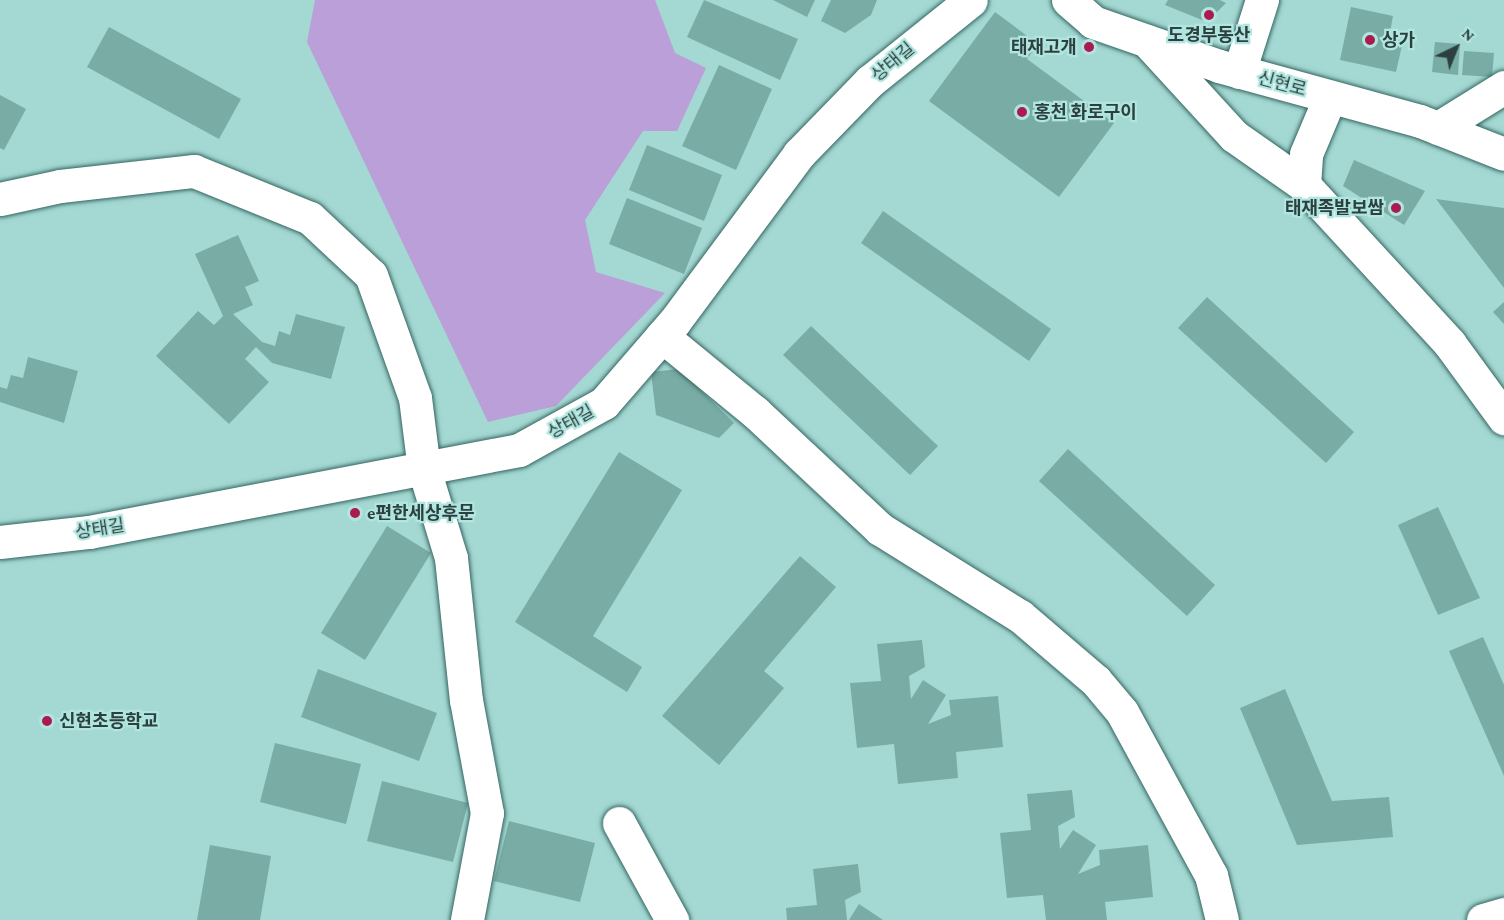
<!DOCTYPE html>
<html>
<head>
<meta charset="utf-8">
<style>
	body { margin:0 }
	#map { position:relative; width:1504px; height:920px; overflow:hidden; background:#a4d8d2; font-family:"Crimson Pro","Noto Sans KR",serif }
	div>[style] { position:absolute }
	.green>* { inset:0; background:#ba9fd8 }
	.building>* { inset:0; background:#79aca5 }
	.roads { filter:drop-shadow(0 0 2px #356661) drop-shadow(0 0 2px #356661) }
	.minor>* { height:33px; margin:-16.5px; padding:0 16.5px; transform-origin:16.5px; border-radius:16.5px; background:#fff }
	.major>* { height:33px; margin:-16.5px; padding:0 16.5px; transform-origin:16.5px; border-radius:16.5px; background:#fff }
	.dots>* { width:16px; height:16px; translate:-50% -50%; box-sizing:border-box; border:3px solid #b1e5df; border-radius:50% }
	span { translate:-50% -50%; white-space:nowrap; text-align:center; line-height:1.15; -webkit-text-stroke:4.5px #b1e5df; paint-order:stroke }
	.poi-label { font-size:18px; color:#2c413f; font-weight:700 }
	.left { translate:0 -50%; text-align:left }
	.right { translate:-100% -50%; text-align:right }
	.street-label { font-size:18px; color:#2c413f }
	.north { position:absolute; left:1426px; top:18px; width:60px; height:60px; -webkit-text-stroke:4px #b1e5df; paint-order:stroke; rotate:43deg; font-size:16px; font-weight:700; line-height:24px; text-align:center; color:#2c413f }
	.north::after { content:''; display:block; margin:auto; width:21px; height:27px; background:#2c413f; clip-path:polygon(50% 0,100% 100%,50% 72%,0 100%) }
</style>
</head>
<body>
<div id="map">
	<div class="green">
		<i style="clip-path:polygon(315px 0,655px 0,675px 53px,706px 68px,677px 131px,643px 131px,585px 220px,596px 272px,665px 293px,556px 406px,488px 422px,307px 42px)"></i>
	</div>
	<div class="building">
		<i style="clip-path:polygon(704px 0,798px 39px,780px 80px,687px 37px)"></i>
		<i style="clip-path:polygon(773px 0,815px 0,807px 17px)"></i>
		<i style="clip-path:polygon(831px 0,877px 0,871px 15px,845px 33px,821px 21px)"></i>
		<i style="clip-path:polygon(1168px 0,1220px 0,1226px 3px,1207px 22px,1165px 5px)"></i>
		<i style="clip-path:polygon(1351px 7px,1393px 16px,1389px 38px,1403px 41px,1396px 72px,1340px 60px)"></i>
		<i style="clip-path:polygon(995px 12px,1038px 44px,1027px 59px,1114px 123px,1059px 197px,929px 101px)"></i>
		<i style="clip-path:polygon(109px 27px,241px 99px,219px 139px,87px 67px)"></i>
		<i style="clip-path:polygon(1435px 42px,1460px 44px,1458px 75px,1432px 72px)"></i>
		<i style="clip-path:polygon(1464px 51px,1494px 53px,1492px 77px,1462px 75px)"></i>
		<i style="clip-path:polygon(719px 65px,772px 89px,736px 170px,682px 146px)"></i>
		<i style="clip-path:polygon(0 95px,26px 109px,4px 150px,0 148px)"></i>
		<i style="clip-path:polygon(647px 145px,722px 175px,704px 221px,629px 190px)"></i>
		<i style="clip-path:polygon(1354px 160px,1425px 191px,1404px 225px,1343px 186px)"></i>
		<i style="clip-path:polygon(627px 198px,702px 228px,684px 274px,609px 244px)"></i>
		<i style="clip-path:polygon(1436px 199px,1504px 208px,1504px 288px)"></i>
		<i style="clip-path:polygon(883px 211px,1051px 329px,1029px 361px,861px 243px)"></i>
		<i style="clip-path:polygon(238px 235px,259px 281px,245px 287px,253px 305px,233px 314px,262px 342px,275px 346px,279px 331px,290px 335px,296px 314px,345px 327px,331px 379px,272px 363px,256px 347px,245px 359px,269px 382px,229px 424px,156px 356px,198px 311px,214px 325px,223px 316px,195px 254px)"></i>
		<i style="clip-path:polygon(1207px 297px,1354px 432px,1326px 463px,1178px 328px)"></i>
		<i style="clip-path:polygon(1504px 302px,1504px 324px,1493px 312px)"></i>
		<i style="clip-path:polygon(811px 326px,938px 446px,910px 475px,783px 355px)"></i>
		<i style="clip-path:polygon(28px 357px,78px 371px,64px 423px,0 402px,0 387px,7px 389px,11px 375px,23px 378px)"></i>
		<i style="clip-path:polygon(679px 369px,734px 423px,719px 438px,656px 415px,651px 372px)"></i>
		<i style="clip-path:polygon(1068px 449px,1215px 585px,1187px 616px,1039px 481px)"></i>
		<i style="clip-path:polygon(619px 452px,682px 490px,593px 636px,642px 667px,627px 692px,515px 622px)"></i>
		<i style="clip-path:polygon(1438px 507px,1480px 598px,1438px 615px,1398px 525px)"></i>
		<i style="clip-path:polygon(387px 526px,431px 553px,365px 660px,321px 633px)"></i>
		<i style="clip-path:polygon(800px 556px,836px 587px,764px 671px,784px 688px,719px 765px,662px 716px)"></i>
		<i style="clip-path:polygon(1483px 637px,1504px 685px,1504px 776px,1449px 651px)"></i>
		<i style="clip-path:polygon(922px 640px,925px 667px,909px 676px,911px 699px,923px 680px,946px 695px,928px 724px,951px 715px,949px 700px,998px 696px,1003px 747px,956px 752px,958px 778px,898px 784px,894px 744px,857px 748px,850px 683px,881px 681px,877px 644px)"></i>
		<i style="clip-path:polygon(318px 669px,437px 713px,419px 761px,301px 717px)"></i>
		<i style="clip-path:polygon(1285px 689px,1332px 801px,1389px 797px,1393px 837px,1297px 845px,1240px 708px)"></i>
		<i style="clip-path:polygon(275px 743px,361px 764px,346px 824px,260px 802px)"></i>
		<i style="clip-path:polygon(382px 781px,468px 803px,453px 862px,367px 841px)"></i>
		<i style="clip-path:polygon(1072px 790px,1075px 817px,1058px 826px,1060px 849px,1073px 830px,1096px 845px,1078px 874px,1100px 865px,1099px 850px,1148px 845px,1153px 897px,1105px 902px,1107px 920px,1046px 920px,1043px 895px,1007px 898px,1000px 833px,1031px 830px,1027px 794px)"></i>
		<i style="clip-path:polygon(509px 821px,595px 843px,580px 902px,494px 881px)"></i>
		<i style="clip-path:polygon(210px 845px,271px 856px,260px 920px,197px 920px)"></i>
		<i style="clip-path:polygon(858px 864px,861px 892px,845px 900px,847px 920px,787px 920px,786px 908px,817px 905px,813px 869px)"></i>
		<i style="clip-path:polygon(859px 904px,883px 920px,849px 920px)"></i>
	</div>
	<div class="roads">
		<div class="minor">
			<i style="left:1147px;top:41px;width:129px;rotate:47.5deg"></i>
			<i style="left:1234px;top:136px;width:85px;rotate:35deg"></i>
			<i style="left:1304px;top:185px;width:216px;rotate:47.4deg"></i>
			<i style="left:1450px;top:344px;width:92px;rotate:53.9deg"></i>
			<i style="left:1239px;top:72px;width:76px;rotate:-72.3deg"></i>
			<i style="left:1438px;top:128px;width:78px;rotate:-31.8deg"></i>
			<i style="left:1304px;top:185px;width:31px;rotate:-86deg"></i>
			<i style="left:1306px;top:154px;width:62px;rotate:-67.2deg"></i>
			<i style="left:0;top:199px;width:61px;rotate:-12.2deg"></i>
			<i style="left:60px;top:186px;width:135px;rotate:-6.4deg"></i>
			<i style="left:194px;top:171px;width:125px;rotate:22.1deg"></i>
			<i style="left:310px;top:218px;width:83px;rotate:43.1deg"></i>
			<i style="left:371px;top:275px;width:131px;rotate:70.3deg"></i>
			<i style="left:415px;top:398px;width:72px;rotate:82.8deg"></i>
			<i style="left:424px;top:469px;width:93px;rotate:73.1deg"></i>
			<i style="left:451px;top:558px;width:143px;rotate:84deg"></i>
			<i style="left:466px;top:700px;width:115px;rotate:79.5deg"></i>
			<i style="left:487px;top:813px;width:109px;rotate:100.6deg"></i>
			<i style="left:662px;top:336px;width:120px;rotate:39.3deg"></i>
			<i style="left:755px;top:412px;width:171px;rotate:43.1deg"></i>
			<i style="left:880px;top:529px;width:165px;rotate:31.9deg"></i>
			<i style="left:1020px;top:616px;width:100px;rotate:40.5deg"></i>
			<i style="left:1096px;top:681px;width:40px;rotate:50deg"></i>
			<i style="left:1122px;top:712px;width:186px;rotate:61.4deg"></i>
			<i style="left:1211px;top:875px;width:46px;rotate:76.3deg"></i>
			<i style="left:0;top:542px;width:90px;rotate:-6.4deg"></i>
			<i style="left:89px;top:532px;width:438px;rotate:-10.8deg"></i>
			<i style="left:519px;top:450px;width:97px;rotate:-28.9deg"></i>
			<i style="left:604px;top:403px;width:108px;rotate:-49.1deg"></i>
			<i style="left:675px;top:321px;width:208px;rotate:-53.4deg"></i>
			<i style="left:799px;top:154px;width:102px;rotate:-45.8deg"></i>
			<i style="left:870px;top:81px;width:129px;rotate:-38.7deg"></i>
			<i style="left:619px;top:823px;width:111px;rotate:61.3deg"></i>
			<i style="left:1483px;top:920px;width:22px;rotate:-16deg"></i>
		</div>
		<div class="major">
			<i style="left:1068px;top:0;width:33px;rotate:41deg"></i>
			<i style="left:1093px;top:22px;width:133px;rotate:19.2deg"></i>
			<i style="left:1219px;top:66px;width:208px;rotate:15.3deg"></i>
			<i style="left:1420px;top:121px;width:90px;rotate:21.4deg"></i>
		</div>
	</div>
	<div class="dots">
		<i style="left:1209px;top:15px;background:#ac1b50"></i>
		<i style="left:1370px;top:40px;background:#ac1b50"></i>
		<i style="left:1089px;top:47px;background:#ac1b50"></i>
		<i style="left:1022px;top:112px;background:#ac1b50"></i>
		<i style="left:1396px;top:208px;background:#ac1b50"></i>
		<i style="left:355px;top:513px;background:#ac1b50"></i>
		<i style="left:47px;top:721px;background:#ac1b50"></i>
	</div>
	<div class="poi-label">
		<span style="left:1209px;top:35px">도경부동산</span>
		<span class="left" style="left:1382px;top:40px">상가</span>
		<span class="right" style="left:1077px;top:47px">태재고개</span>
		<span class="left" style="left:1034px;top:112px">홍천 화로구이</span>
		<span class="right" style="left:1384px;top:208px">태재족발보쌈</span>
		<span class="left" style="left:367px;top:513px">e편한세상후문</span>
		<span class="left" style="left:59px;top:721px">신현초등학교</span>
	</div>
	<div class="street-label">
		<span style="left:893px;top:62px;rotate:-40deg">상태길</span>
		<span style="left:1282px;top:84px;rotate:15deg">신현로</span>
		<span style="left:571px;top:422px;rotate:-29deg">상태길</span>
		<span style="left:100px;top:529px;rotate:-9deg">상태길</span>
	</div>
	<div class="north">N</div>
</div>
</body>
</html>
